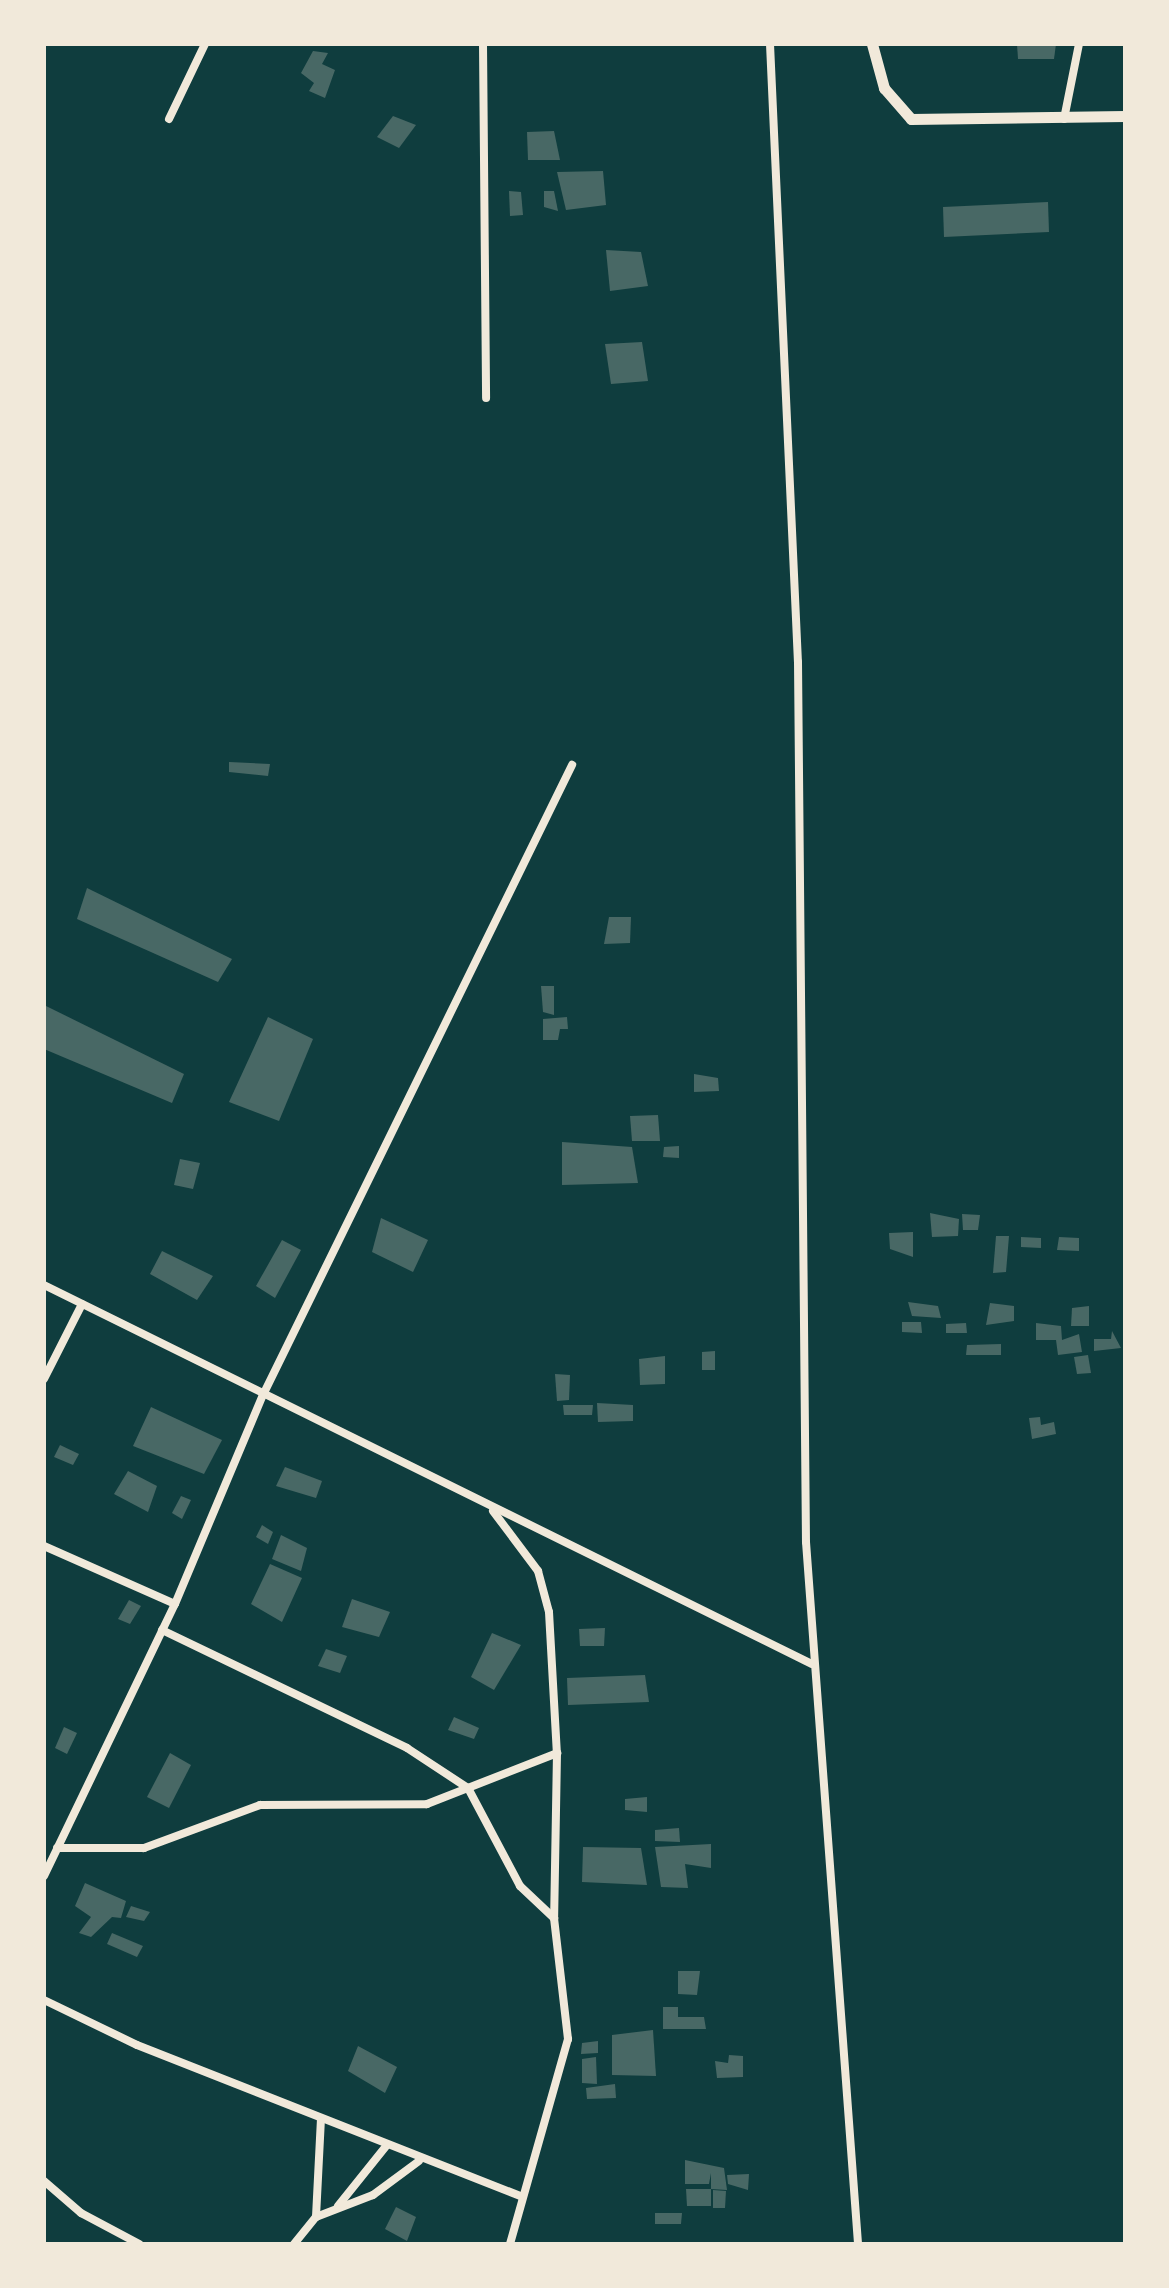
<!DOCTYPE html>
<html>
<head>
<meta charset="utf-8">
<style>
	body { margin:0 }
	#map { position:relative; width:1169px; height:2288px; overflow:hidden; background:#0f3d3e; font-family:"Nunito Sans",sans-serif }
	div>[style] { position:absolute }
	.building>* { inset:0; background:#486865 }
	.minor>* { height:8px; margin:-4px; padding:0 4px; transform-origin:4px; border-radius:4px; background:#f1e9da }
	.tertiary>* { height:11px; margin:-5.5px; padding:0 5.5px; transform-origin:5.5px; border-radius:5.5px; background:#f1e9da }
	span { translate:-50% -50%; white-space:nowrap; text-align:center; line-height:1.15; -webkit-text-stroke:8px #f1e9da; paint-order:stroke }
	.frame { position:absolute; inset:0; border:46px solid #f1e9da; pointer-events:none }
</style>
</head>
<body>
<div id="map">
	<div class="building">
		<i style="clip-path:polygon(1017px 44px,1056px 44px,1054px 59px,1018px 59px)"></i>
		<i style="clip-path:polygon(313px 51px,328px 53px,322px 64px,335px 70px,325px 98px,309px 91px,314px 83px,301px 73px)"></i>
		<i style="clip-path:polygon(393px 116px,416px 125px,399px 148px,377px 137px)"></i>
		<i style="clip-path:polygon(554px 131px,560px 160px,528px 160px,527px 132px)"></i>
		<i style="clip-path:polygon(603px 171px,606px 205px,566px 210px,557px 172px)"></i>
		<i style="clip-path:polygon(509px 191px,521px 192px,523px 215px,510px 216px)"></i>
		<i style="clip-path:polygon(544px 191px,554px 191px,558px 211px,544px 207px)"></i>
		<i style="clip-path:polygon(1048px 202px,1049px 232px,944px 237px,943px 207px)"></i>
		<i style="clip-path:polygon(606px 250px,641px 252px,648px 286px,610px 291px)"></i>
		<i style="clip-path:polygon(642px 342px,648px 381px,611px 384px,605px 344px)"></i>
		<i style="clip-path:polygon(229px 762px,270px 764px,268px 776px,229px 772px)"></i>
		<i style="clip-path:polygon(87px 888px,232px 959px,218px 982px,77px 919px)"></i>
		<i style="clip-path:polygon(609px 917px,631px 917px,630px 943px,604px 944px)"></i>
		<i style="clip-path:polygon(541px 986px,554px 986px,554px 1015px,543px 1012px)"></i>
		<i style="clip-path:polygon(44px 1005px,184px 1074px,172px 1103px,44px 1049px)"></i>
		<i style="clip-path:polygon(268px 1017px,313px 1039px,279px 1121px,229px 1102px)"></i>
		<i style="clip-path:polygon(567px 1017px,568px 1029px,560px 1029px,558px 1040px,543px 1040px,543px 1019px)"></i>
		<i style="clip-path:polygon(694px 1074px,718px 1078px,719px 1091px,694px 1092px)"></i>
		<i style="clip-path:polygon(658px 1115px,660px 1141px,632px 1141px,630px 1116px)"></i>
		<i style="clip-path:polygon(562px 1142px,632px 1147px,638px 1183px,562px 1185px)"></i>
		<i style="clip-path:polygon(679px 1146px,679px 1158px,663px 1157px,664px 1147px)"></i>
		<i style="clip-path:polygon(180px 1159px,200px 1163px,193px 1189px,174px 1185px)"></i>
		<i style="clip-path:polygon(930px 1213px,959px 1219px,958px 1236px,932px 1237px)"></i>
		<i style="clip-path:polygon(962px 1214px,980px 1215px,978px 1230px,963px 1230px)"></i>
		<i style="clip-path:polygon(381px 1218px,428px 1240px,413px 1272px,372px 1252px)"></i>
		<i style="clip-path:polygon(913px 1232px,913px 1257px,890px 1249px,889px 1233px)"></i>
		<i style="clip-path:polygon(996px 1236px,1009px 1236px,1006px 1272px,993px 1273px)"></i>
		<i style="clip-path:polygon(1021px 1237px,1041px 1238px,1041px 1248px,1021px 1247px)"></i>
		<i style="clip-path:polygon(1059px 1237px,1079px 1238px,1079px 1251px,1057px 1250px)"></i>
		<i style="clip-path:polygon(282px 1240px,301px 1250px,275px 1298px,256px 1286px)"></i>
		<i style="clip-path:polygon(162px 1251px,213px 1276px,197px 1300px,150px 1274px)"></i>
		<i style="clip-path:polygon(908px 1302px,938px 1306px,941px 1318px,912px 1316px)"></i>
		<i style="clip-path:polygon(990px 1303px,1014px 1306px,1014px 1321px,986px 1325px)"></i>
		<i style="clip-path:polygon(1089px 1306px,1089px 1326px,1071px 1326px,1072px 1308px)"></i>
		<i style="clip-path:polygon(902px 1322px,921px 1322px,922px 1333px,902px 1332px)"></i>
		<i style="clip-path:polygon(966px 1323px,967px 1333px,946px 1333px,946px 1324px)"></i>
		<i style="clip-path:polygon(1036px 1323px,1061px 1326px,1062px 1340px,1079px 1334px,1082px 1352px,1058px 1355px,1056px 1340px,1036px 1340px)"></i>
		<i style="clip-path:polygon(1112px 1331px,1121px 1348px,1094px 1351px,1094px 1339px,1111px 1339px)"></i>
		<i style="clip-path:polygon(1001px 1344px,1001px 1355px,966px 1355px,967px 1345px)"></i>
		<i style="clip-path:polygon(715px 1351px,715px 1370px,702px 1370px,702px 1352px)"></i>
		<i style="clip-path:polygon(1088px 1355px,1091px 1373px,1077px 1374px,1074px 1357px)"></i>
		<i style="clip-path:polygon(665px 1356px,665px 1384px,640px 1385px,639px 1359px)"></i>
		<i style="clip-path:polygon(555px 1374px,570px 1375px,569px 1400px,557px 1401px)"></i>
		<i style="clip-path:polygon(597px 1403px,633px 1405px,633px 1421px,598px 1422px)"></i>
		<i style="clip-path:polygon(563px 1405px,593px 1405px,592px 1415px,564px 1415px)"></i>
		<i style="clip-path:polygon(151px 1407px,222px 1440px,204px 1474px,133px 1446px)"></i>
		<i style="clip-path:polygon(1040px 1417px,1041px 1425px,1054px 1422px,1056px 1434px,1032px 1439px,1029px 1418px)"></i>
		<i style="clip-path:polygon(60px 1445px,79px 1454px,73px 1465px,54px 1457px)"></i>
		<i style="clip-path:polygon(285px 1467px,322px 1481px,316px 1498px,276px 1486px)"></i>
		<i style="clip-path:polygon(128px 1471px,157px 1486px,148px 1512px,114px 1494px)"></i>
		<i style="clip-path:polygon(181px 1496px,191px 1500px,182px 1519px,172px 1513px)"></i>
		<i style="clip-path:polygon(262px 1525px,273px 1532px,268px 1544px,256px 1537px)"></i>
		<i style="clip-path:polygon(281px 1535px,307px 1548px,301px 1571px,272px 1559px)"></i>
		<i style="clip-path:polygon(270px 1564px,302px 1578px,282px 1622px,251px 1604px)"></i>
		<i style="clip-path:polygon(352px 1599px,390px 1612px,379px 1637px,342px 1627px)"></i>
		<i style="clip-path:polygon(129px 1600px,141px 1606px,130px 1624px,118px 1619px)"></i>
		<i style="clip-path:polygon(605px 1628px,604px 1646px,580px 1646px,579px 1629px)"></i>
		<i style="clip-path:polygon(492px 1633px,521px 1645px,494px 1690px,471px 1677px)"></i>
		<i style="clip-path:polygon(326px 1649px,347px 1656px,340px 1673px,318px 1666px)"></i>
		<i style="clip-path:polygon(645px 1675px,649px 1702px,568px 1705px,567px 1678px)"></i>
		<i style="clip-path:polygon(454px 1717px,479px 1728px,474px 1739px,448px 1730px)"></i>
		<i style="clip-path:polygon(64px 1727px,77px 1733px,67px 1754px,55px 1748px)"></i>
		<i style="clip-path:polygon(170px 1753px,191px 1765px,169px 1808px,147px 1797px)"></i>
		<i style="clip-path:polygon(647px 1797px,647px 1812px,625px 1810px,625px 1799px)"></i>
		<i style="clip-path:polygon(679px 1828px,680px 1842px,655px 1841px,655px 1830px)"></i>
		<i style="clip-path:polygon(711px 1844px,711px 1868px,685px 1864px,688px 1888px,661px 1887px,655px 1847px)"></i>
		<i style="clip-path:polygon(583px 1847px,641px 1848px,647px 1885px,582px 1882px)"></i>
		<i style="clip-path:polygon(85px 1883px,126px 1901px,121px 1918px,112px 1917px,91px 1937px,79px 1933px,91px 1917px,75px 1906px)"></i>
		<i style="clip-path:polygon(131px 1906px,150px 1912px,144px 1921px,126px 1917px)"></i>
		<i style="clip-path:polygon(112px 1933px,143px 1946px,137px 1957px,107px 1944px)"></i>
		<i style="clip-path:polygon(678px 1971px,700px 1971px,697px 1995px,678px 1994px)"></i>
		<i style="clip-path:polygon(663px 2007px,678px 2007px,678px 2017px,704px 2017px,706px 2029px,663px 2029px)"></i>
		<i style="clip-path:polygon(653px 2030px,656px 2076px,612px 2075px,612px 2035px)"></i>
		<i style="clip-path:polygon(598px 2041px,598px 2053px,581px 2054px,582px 2043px)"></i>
		<i style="clip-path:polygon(358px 2046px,397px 2067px,385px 2093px,348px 2071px)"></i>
		<i style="clip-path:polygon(729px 2055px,743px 2056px,743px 2077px,717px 2078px,715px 2061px,728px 2063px)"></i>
		<i style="clip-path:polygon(596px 2057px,597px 2084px,582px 2083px,582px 2059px)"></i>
		<i style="clip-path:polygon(615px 2084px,616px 2098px,587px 2099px,586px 2088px)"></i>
		<i style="clip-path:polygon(685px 2160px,724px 2168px,727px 2190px,711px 2189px,711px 2173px,709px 2184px,685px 2184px)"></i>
		<i style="clip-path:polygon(749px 2174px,748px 2190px,728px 2184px,727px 2175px)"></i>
		<i style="clip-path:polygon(686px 2189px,711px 2189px,711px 2206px,687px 2206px)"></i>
		<i style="clip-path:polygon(713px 2190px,726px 2191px,725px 2208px,713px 2208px)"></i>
		<i style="clip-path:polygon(396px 2207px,416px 2217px,407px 2241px,385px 2229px)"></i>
		<i style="clip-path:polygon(655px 2213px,682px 2213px,681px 2224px,655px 2224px)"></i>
	</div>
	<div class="minor">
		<i style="left:483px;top:44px;width:354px;rotate:89.5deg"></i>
		<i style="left:770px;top:44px;width:619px;rotate:87.41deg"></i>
		<i style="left:798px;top:662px;width:880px;rotate:89.48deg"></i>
		<i style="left:806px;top:1542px;width:704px;rotate:85.76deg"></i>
		<i style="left:169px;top:119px;width:83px;rotate:-64.4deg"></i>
		<i style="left:1064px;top:119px;width:76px;rotate:-78.7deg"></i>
		<i style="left:44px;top:1285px;width:856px;rotate:26.27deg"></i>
		<i style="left:44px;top:1379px;width:84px;rotate:-63.1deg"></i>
		<i style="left:493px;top:1511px;width:75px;rotate:53.1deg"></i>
		<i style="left:538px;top:1571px;width:42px;rotate:75deg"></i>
		<i style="left:549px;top:1612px;width:141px;rotate:86.8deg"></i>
		<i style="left:557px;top:1753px;width:165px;rotate:91deg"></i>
		<i style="left:554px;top:1918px;width:122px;rotate:83.4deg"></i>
		<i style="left:568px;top:2039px;width:213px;rotate:105.8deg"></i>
		<i style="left:44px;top:1546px;width:143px;rotate:23.9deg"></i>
		<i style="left:162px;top:1630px;width:272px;rotate:25.7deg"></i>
		<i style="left:407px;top:1748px;width:73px;rotate:33.3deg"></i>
		<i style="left:468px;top:1788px;width:111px;rotate:62deg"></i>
		<i style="left:520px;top:1886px;width:47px;rotate:43.3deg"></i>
		<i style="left:57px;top:1848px;width:87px"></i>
		<i style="left:144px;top:1848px;width:124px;rotate:-20.3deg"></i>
		<i style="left:260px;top:1805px;width:167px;rotate:-0.3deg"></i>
		<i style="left:427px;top:1804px;width:140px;rotate:-21.4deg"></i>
		<i style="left:44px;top:1876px;width:302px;rotate:-64.3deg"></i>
		<i style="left:175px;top:1604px;width:227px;rotate:-67.2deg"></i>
		<i style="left:263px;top:1395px;width:702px;rotate:-63.87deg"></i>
		<i style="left:44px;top:2000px;width:103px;rotate:25.8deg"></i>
		<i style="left:137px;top:2045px;width:412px;rotate:21.5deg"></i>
		<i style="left:44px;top:2181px;width:49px;rotate:40.9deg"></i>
		<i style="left:81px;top:2213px;width:66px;rotate:28.1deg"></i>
		<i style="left:338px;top:2206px;width:77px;rotate:-51.3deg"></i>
		<i style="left:316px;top:2217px;width:98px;rotate:-87.1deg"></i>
		<i style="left:294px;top:2244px;width:35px;rotate:-51deg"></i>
		<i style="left:316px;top:2217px;width:61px;rotate:-21.1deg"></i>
		<i style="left:373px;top:2195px;width:57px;rotate:-36.5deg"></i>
	</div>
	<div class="tertiary">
		<i style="left:872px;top:44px;width:46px;rotate:74.7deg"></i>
		<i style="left:884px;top:88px;width:41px;rotate:48.9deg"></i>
		<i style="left:911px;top:119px;width:214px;rotate:-0.8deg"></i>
	</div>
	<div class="frame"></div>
</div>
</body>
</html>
